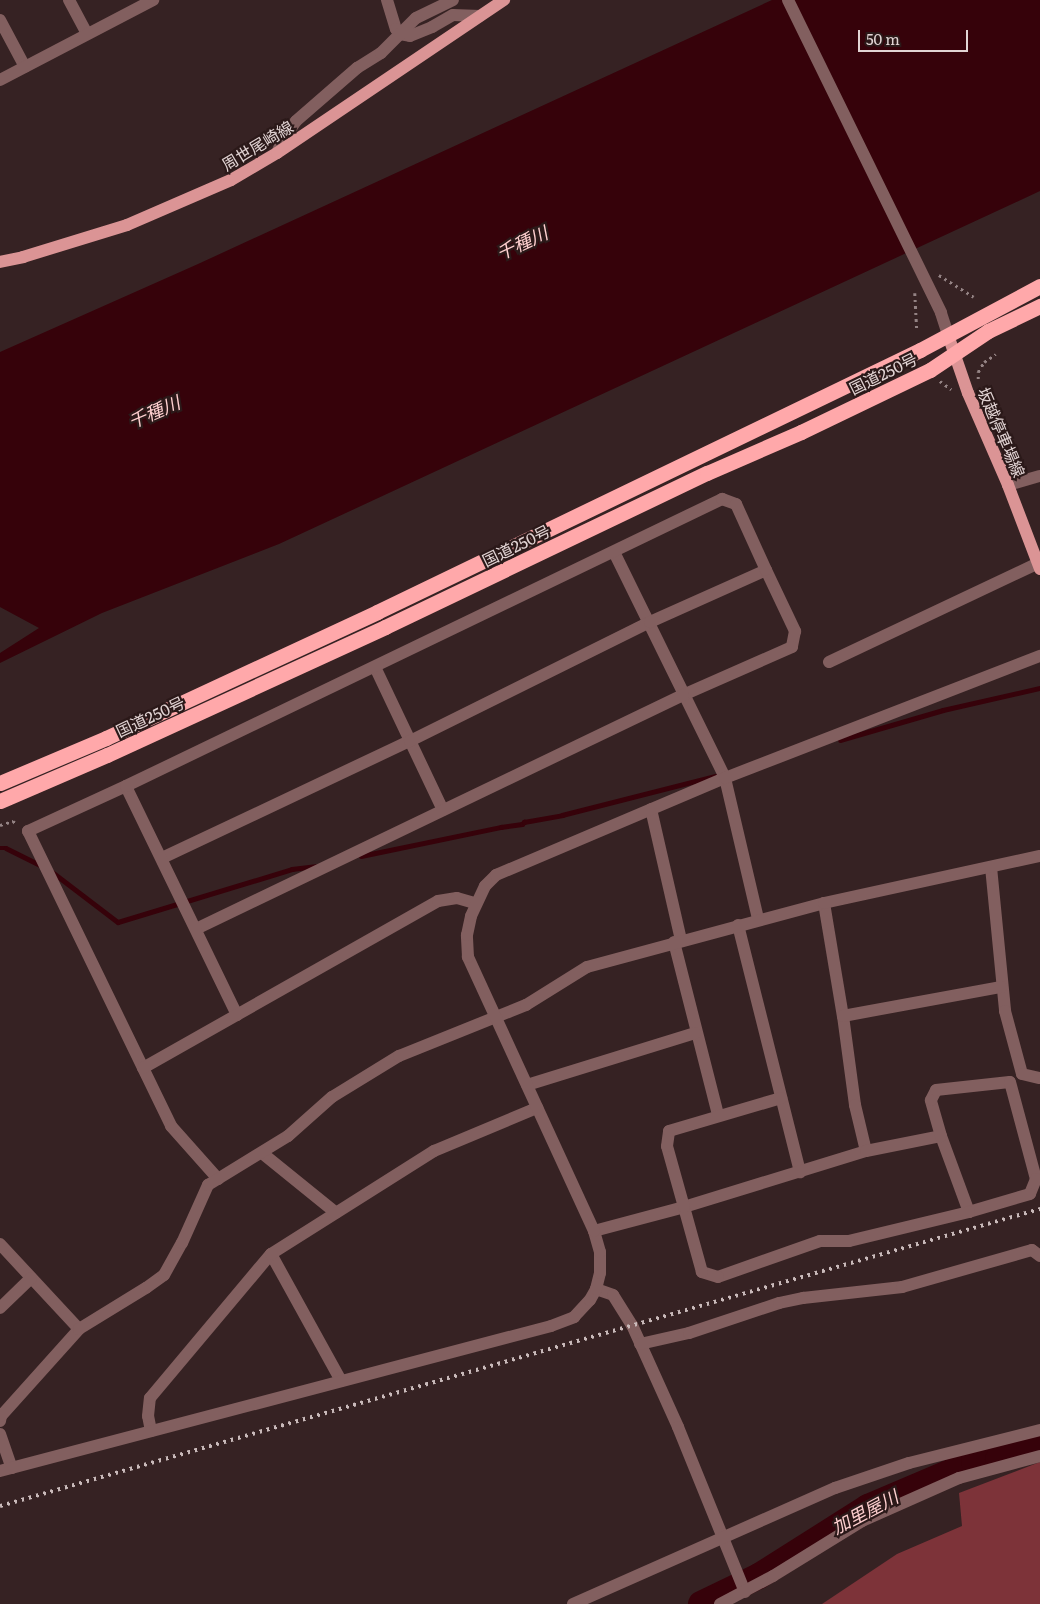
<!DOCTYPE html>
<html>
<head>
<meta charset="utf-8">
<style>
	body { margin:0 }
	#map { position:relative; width:1040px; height:1604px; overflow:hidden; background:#362223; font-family:Literata,"Noto Sans JP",serif }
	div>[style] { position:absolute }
	.forest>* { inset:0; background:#7d3339 }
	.water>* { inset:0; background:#36020a }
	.stream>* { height:4.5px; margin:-2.25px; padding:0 2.25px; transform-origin:2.25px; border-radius:2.25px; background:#36020a }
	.river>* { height:26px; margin:-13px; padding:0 13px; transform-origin:13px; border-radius:13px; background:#36020a }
	.path>* { height:2.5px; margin-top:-1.25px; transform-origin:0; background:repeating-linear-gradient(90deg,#948384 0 2.5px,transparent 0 6.5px) }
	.minor>* { height:12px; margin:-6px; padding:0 6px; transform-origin:6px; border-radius:6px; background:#825f5f }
	.major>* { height:12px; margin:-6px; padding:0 6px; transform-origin:6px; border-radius:6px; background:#db9495 }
	.highway>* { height:15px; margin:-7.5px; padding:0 7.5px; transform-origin:7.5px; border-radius:7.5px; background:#ffa8aa }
	.rail>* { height:4px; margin-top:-2px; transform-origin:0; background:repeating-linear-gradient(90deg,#c9baba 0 2.5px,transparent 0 7.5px) }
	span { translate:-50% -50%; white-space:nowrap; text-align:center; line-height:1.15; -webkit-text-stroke:4.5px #2b1919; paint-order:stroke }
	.street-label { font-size:16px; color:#e2d4d4 }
	.water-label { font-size:18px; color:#ffd0d0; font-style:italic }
	.scale { position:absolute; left:858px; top:30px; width:110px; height:22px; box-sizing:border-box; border:2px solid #e2d4d4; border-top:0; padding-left:6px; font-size:15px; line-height:18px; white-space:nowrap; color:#e2d4d4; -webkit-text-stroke:4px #2b1919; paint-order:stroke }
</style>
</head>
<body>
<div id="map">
	<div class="forest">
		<i style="clip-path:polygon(1040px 1462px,1040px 1604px,822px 1604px,897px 1554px,962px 1526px,959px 1493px)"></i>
	</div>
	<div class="water">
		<i style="clip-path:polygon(772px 0,1040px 0,1040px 191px,279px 544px,102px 613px,0 663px,0 653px,39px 628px,0 607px,0 352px,198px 264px)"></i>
	</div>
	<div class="stream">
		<i style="left:840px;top:740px;width:107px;rotate:-16.2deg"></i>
		<i style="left:943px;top:710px;width:99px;rotate:-12.8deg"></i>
		<i style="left:0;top:848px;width:6px"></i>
		<i style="left:6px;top:848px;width:40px;rotate:26.6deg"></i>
		<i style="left:361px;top:856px;width:143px;rotate:-11.7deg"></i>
		<i style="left:501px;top:827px;width:21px;rotate:-8deg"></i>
		<i style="left:522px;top:824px;width:3px;rotate:-45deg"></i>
		<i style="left:524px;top:822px;width:39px;rotate:-10deg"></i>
		<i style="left:562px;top:815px;width:158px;rotate:-14.3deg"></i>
		<i style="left:51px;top:871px;width:84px;rotate:37.3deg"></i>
		<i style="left:118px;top:922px;width:182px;rotate:-16.9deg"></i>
		<i style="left:292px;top:869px;width:23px;rotate:-7deg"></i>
	</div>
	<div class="river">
		<i style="left:701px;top:1604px;width:64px;rotate:-25.8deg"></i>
		<i style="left:759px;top:1576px;width:129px;rotate:-32.3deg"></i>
		<i style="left:868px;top:1507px;width:115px;rotate:-23deg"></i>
		<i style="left:974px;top:1462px;width:24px;rotate:-7deg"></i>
		<i style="left:998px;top:1459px;width:44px;rotate:-18.4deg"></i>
	</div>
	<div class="path">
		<i style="left:939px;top:275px;width:41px;rotate:32.2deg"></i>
		<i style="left:915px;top:293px;width:36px;rotate:87deg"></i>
		<i style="left:978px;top:379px;width:7px;rotate:-90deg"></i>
		<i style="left:978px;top:372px;width:12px;rotate:-59deg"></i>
		<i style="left:984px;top:362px;width:14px;rotate:-34deg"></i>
		<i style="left:940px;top:381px;width:14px;rotate:36deg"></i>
		<i style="left:0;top:825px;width:14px;rotate:-17deg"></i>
		<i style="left:13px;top:821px;width:6px;rotate:39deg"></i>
	</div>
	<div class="minor">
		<i style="left:69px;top:0;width:38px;rotate:62deg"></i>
		<i style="left:387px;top:0;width:30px;rotate:73deg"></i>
		<i style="left:396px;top:29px;width:6px;rotate:51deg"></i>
		<i style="left:400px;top:34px;width:10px;rotate:11deg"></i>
		<i style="left:410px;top:36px;width:24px;rotate:-22deg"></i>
		<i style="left:432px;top:27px;width:24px;rotate:-30deg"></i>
		<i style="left:453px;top:15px;width:27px;rotate:2deg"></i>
		<i style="left:788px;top:0;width:348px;rotate:63.9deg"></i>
		<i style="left:941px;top:313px;width:23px;rotate:72deg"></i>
		<i style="left:0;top:20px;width:53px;rotate:62deg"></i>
		<i style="left:0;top:80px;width:173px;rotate:-27.6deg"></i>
		<i style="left:277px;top:153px;width:13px;rotate:-67deg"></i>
		<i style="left:282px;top:141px;width:24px;rotate:-55deg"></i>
		<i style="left:296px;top:121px;width:81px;rotate:-41deg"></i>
		<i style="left:357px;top:68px;width:28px;rotate:-32deg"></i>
		<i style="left:381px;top:53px;width:49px;rotate:-45deg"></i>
		<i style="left:416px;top:18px;width:41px;rotate:-25.9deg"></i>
		<i style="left:1008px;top:485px;width:33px;rotate:-16deg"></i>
		<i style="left:614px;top:552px;width:252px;rotate:63.8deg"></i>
		<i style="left:725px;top:778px;width:145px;rotate:76.8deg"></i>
		<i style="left:829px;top:662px;width:231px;rotate:-25.3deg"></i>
		<i style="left:375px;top:667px;width:158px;rotate:64.6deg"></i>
		<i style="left:126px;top:786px;width:108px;rotate:155.3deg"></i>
		<i style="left:28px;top:831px;width:328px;rotate:64.1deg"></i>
		<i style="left:171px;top:1126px;width:71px;rotate:48.4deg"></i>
		<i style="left:651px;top:809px;width:134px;rotate:77.1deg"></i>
		<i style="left:162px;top:858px;width:274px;rotate:-25.3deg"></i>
		<i style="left:410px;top:741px;width:268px;rotate:-26.4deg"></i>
		<i style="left:650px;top:622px;width:127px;rotate:-24.1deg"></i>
		<i style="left:766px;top:570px;width:68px;rotate:64.6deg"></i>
		<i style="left:795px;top:631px;width:16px;rotate:101deg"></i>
		<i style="left:792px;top:647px;width:119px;rotate:156.2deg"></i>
		<i style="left:683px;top:695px;width:540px;rotate:154.34deg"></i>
		<i style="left:991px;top:867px;width:145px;rotate:84.4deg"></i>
		<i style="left:1005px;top:1011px;width:65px;rotate:74.9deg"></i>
		<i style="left:1022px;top:1074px;width:18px;rotate:13deg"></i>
		<i style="left:824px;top:903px;width:115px;rotate:80.5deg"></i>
		<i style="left:843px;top:1016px;width:90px;rotate:82.3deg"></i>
		<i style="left:855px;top:1105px;width:47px;rotate:76.6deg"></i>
		<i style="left:738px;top:925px;width:255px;rotate:75.9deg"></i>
		<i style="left:674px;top:942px;width:179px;rotate:75.7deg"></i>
		<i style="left:237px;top:1015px;width:254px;rotate:-115.9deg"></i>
		<i style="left:126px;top:786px;width:662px;rotate:-25.71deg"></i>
		<i style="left:722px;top:499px;width:15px;rotate:20deg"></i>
		<i style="left:736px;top:504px;width:72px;rotate:65.6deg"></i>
		<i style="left:843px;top:1016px;width:161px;rotate:-10.4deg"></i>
		<i style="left:143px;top:1068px;width:339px;rotate:-29.5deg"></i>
		<i style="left:438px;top:901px;width:19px;rotate:-9deg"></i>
		<i style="left:457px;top:898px;width:19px;rotate:16deg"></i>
		<i style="left:527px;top:1085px;width:176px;rotate:-17.2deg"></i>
		<i style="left:941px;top:1136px;width:81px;rotate:69.8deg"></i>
		<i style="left:262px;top:1153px;width:95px;rotate:39deg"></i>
		<i style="left:594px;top:1231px;width:93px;rotate:-14.9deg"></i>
		<i style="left:684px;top:1207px;width:190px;rotate:-17.1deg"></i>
		<i style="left:866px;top:1151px;width:76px;rotate:-11.3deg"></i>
		<i style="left:941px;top:1136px;width:37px;rotate:-106deg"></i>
		<i style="left:931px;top:1100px;width:11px;rotate:-63deg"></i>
		<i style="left:936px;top:1090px;width:74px;rotate:-6.2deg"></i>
		<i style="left:1010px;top:1082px;width:100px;rotate:75deg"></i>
		<i style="left:1036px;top:1179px;width:16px;rotate:112deg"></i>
		<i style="left:1030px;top:1194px;width:64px;rotate:163.6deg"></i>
		<i style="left:969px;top:1212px;width:123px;rotate:166.4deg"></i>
		<i style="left:849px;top:1241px;width:29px;rotate:180deg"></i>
		<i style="left:820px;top:1241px;width:108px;rotate:160.6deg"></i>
		<i style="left:718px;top:1277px;width:17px;rotate:-163deg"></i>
		<i style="left:702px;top:1272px;width:67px;rotate:-105.5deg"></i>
		<i style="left:684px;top:1207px;width:63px;rotate:-105.6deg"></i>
		<i style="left:667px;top:1146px;width:15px;rotate:-82deg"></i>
		<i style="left:669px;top:1131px;width:117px;rotate:-16.4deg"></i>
		<i style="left:0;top:1244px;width:116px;rotate:47.1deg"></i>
		<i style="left:271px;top:1254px;width:145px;rotate:61.1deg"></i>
		<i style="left:596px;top:1289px;width:18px;rotate:19deg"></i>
		<i style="left:613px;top:1295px;width:36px;rotate:58deg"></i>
		<i style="left:632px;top:1325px;width:112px;rotate:65.7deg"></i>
		<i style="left:678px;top:1427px;width:178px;rotate:67.9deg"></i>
		<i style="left:0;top:1308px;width:43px;rotate:-44.1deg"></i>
		<i style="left:640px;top:1344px;width:50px;rotate:-12.7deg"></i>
		<i style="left:689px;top:1333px;width:95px;rotate:-18.4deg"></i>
		<i style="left:779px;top:1303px;width:25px;rotate:-12deg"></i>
		<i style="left:803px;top:1298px;width:100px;rotate:-6.3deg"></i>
		<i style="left:902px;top:1287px;width:135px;rotate:-15.9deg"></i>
		<i style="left:1032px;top:1250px;width:10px;rotate:37deg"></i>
		<i style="left:0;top:1421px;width:5px;rotate:-79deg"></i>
		<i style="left:1px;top:1416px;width:117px;rotate:-48.1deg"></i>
		<i style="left:79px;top:1329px;width:79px;rotate:-31.5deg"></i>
		<i style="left:146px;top:1288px;width:22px;rotate:-36deg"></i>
		<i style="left:164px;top:1275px;width:37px;rotate:-61deg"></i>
		<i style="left:182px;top:1243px;width:64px;rotate:-65.9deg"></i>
		<i style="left:208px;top:1185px;width:94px;rotate:-31.5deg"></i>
		<i style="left:288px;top:1136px;width:59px;rotate:-41.6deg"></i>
		<i style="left:332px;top:1097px;width:79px;rotate:-31.5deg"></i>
		<i style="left:399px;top:1056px;width:137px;rotate:-21.9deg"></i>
		<i style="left:526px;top:1005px;width:72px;rotate:-31.9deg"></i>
		<i style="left:587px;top:967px;width:245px;rotate:-15.1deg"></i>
		<i style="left:824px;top:903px;width:221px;rotate:-12.3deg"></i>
		<i style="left:151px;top:1431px;width:15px;rotate:-101deg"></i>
		<i style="left:148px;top:1416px;width:18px;rotate:-84deg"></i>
		<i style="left:150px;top:1398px;width:188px;rotate:-50deg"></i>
		<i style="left:271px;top:1254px;width:193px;rotate:-32.3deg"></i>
		<i style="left:434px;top:1151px;width:112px;rotate:-22.7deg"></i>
		<i style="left:0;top:1434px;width:36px;rotate:71deg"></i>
		<i style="left:0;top:1471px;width:570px;rotate:-14.74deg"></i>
		<i style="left:551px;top:1326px;width:25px;rotate:-21deg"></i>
		<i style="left:574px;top:1317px;width:23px;rotate:-47deg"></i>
		<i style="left:590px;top:1300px;width:13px;rotate:-61deg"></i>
		<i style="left:596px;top:1289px;width:16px;rotate:-76deg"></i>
		<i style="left:600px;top:1273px;width:21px;rotate:-90deg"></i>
		<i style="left:600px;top:1252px;width:22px;rotate:-106deg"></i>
		<i style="left:594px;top:1231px;width:302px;rotate:-114.7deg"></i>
		<i style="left:468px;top:957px;width:22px;rotate:-93deg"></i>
		<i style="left:467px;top:935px;width:19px;rotate:-78deg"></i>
		<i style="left:471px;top:916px;width:33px;rotate:-65deg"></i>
		<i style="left:485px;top:886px;width:16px;rotate:-45deg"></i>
		<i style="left:496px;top:875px;width:249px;rotate:-23deg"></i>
		<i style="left:725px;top:778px;width:338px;rotate:-21.2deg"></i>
		<i style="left:573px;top:1604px;width:287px;rotate:-23.9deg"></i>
		<i style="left:835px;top:1488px;width:78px;rotate:-18.7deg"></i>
		<i style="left:909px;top:1463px;width:135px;rotate:-14.1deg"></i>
		<i style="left:720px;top:1604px;width:60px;rotate:-27.8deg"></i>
		<i style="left:773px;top:1576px;width:105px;rotate:-31.7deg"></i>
		<i style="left:862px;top:1521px;width:106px;rotate:-23.9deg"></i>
		<i style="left:959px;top:1478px;width:84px;rotate:-15.2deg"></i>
	</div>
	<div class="major">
		<i style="left:0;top:262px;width:24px;rotate:-12deg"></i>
		<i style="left:23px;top:257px;width:109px;rotate:-17.1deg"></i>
		<i style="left:127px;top:225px;width:113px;rotate:-23.4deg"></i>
		<i style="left:231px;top:180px;width:53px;rotate:-30.4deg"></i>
		<i style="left:277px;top:153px;width:274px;rotate:-34deg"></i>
		<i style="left:948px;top:335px;width:61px;rotate:71deg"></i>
		<i style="left:968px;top:393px;width:100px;rotate:66.5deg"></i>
		<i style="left:1008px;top:485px;width:90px;rotate:69.1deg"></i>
	</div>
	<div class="highway">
		<i style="left:0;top:783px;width:115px;rotate:-23deg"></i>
		<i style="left:106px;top:738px;width:299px;rotate:-24.9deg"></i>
		<i style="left:377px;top:612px;width:603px;rotate:-25.76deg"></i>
		<i style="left:920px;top:350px;width:136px;rotate:-28.1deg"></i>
		<i style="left:0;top:801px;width:116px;rotate:-23.3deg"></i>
		<i style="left:107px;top:755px;width:306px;rotate:-24.7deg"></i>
		<i style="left:385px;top:627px;width:357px;rotate:-25.6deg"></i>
		<i style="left:707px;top:473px;width:103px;rotate:-23.6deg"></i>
		<i style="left:801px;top:432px;width:143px;rotate:-25.7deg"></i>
		<i style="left:930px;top:370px;width:70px;rotate:-33.9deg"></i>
		<i style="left:988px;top:331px;width:58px;rotate:-25.7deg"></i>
	</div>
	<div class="rail">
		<i style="left:0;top:1506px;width:1082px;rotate:-15.94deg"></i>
	</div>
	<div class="street-label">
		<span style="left:257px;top:145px;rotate:-31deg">周世尾崎線</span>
		<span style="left:883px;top:373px;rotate:-26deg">国道250号</span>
		<span style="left:1002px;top:432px;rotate:67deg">坂越停車場線</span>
		<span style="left:516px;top:545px;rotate:-26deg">国道250号</span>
		<span style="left:150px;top:716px;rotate:-25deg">国道250号</span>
	</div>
	<div class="water-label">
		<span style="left:522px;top:243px;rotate:-25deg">千種川</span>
		<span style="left:154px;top:412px;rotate:-23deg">千種川</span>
		<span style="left:865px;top:1512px;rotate:-28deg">加里屋川</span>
	</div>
	<div class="scale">50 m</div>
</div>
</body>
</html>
